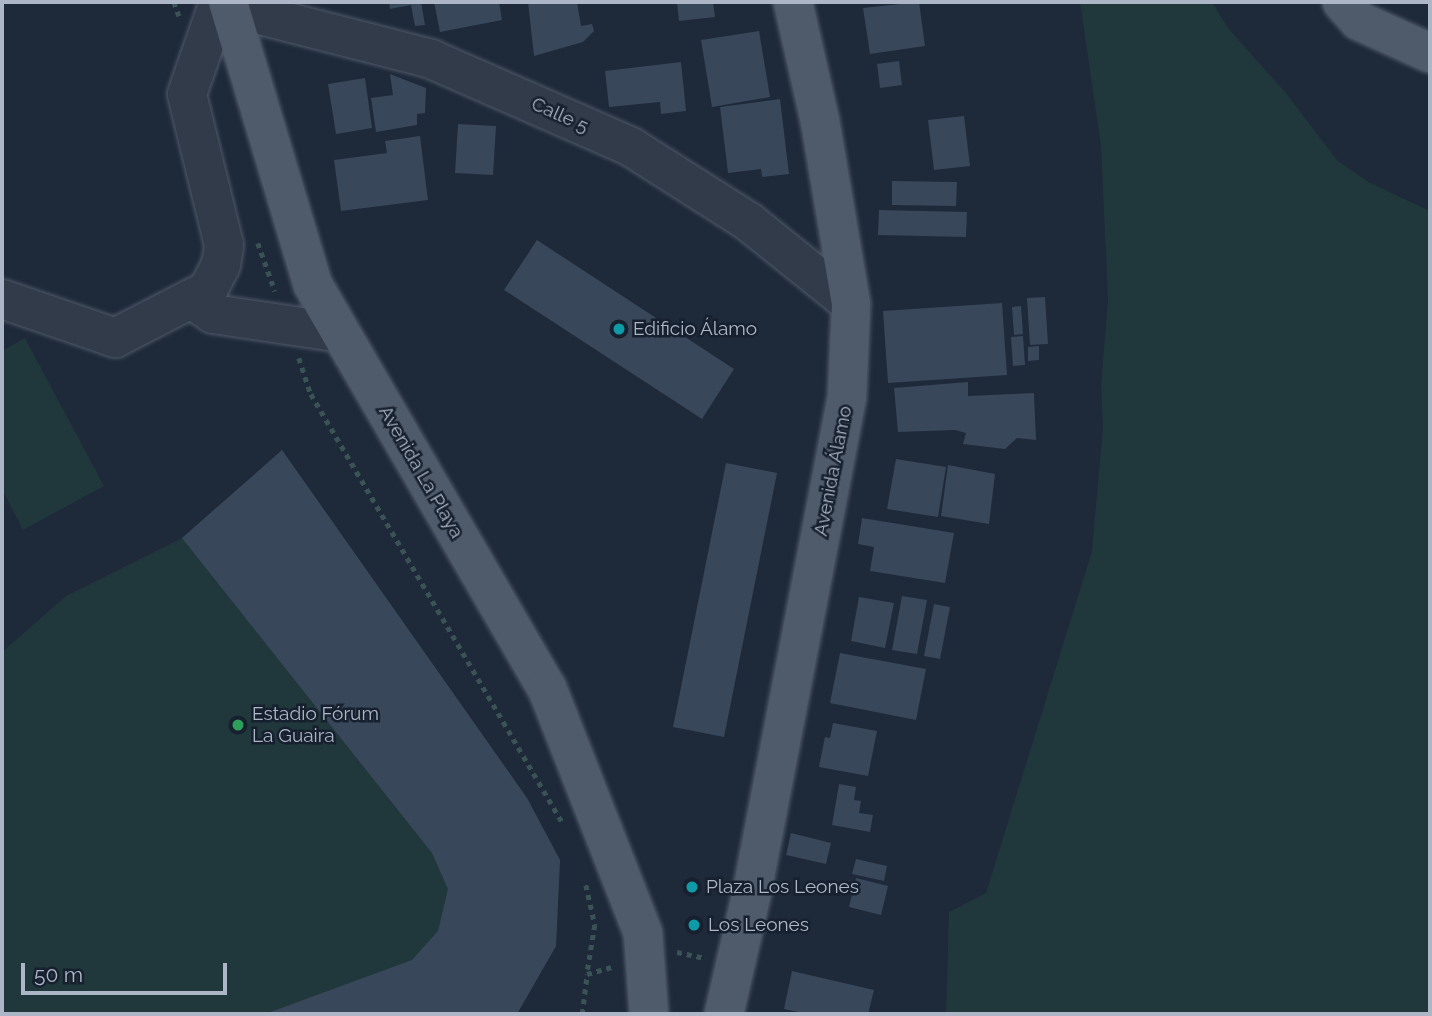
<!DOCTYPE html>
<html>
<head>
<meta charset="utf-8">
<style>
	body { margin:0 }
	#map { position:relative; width:1432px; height:1016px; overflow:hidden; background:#1e293a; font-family:Raleway,sans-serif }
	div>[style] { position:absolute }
	.green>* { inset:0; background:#20373b }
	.building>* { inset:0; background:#39475a }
	.path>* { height:4.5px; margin-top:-2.25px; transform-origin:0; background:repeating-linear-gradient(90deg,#3a5355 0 5px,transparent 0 10px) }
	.roads { filter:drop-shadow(0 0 2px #4f5968) drop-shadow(0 0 2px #4f5968) }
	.minor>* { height:38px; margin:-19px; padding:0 19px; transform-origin:19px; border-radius:19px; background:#323b4a }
	.major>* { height:38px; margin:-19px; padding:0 19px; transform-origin:19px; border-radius:19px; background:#4f5a6a }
	.dots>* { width:19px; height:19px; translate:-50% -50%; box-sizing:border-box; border:4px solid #17202e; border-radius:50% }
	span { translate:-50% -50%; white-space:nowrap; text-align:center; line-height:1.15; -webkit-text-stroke:5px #17202e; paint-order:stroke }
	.street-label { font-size:19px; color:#acb6c7 }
	.poi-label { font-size:19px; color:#acb6c7 }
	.left { translate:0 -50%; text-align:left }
	.frame { position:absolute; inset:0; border:4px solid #acb6c7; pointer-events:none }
	.scale { position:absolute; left:21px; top:963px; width:206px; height:32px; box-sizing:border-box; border:4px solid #acb6c7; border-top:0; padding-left:9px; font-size:21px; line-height:24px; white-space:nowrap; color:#acb6c7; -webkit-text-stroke:5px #17202e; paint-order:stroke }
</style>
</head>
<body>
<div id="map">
	<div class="green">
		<i style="clip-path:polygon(1080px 2px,1212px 2px,1228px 28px,1285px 92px,1338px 161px,1370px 183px,1430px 211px,1430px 1014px,946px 1014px,949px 912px,986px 893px,1092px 551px,1103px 426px,1101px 384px,1108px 300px,1101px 146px)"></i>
		<i style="clip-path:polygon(25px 338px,104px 486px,23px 530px,2px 489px,2px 351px)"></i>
		<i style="clip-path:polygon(282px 450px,527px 798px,560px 860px,556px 946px,517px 1014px,2px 1014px,2px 652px,66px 596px,182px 538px)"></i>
	</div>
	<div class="building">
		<i style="clip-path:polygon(389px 2px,421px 2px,425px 25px,415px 26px,411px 5px,390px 9px)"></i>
		<i style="clip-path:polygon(434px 2px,499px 2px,502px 20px,440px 32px)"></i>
		<i style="clip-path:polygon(528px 2px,577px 2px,581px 26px,592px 24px,594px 31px,583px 42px,534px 56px)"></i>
		<i style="clip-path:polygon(677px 2px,713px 2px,715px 17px,679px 21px)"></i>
		<i style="clip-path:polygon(919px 2px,925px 46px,870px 54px,863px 8px)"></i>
		<i style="clip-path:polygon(759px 31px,770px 97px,712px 107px,701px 40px)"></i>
		<i style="clip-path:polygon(899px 61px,902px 85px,880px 88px,877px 64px)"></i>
		<i style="clip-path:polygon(681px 62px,686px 111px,661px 114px,660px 102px,609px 107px,605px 71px)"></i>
		<i style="clip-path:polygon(390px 74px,426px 88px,425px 113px,417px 114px,417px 125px,376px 132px,371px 98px,393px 95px)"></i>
		<i style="clip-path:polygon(365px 78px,372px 128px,336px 134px,328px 84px)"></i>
		<i style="clip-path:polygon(780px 99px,789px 174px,762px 177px,761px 169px,728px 173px,720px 107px)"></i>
		<i style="clip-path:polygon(964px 116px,970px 166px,934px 170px,928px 120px)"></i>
		<i style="clip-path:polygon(458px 124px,496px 126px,493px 175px,455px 173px)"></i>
		<i style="clip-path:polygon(420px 136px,428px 200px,341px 211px,334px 160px,387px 153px,385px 141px)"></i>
		<i style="clip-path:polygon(892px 181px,957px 182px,956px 206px,892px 205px)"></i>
		<i style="clip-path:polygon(879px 210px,967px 212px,966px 237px,878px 235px)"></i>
		<i style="clip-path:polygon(537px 240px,734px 369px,702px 419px,504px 290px)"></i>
		<i style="clip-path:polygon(1045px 297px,1048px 344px,1030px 345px,1027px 298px)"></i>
		<i style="clip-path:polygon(1002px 303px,1007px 375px,888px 383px,883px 311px)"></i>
		<i style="clip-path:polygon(1021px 306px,1023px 334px,1014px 335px,1012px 307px)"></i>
		<i style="clip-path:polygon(1023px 336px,1025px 365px,1013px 366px,1011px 337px)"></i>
		<i style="clip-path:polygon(1039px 346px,1039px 360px,1028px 361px,1028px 347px)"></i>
		<i style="clip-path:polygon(968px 382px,968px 396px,1034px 393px,1036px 440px,1017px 438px,1005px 449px,963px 444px,966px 433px,955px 430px,898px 432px,894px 388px)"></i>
		<i style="clip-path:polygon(282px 450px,527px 798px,560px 860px,556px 946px,517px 1014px,265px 1014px,412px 960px,438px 931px,448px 889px,432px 853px,182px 538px)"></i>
		<i style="clip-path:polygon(896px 459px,946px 467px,938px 517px,887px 509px)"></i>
		<i style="clip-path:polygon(726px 463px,777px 473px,724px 737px,673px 727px)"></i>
		<i style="clip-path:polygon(948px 465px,995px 474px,989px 524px,941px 516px)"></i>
		<i style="clip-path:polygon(862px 518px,954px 533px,945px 583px,870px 571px,874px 547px,858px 544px)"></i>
		<i style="clip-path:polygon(902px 596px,927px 600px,917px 654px,892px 650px)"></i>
		<i style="clip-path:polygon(859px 597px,894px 603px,885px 648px,851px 641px)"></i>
		<i style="clip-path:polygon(934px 604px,950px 607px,940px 659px,924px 656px)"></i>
		<i style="clip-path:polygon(840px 653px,926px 669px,916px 720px,830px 703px)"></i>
		<i style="clip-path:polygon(833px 723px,877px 731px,868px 776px,819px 767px,825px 737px,830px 738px)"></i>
		<i style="clip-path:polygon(839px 784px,856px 787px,854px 800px,861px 801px,859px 813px,873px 815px,870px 832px,832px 825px)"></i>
		<i style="clip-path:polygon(791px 833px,831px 843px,826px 864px,786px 855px)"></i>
		<i style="clip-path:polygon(856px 859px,887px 866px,884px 881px,852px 874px)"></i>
		<i style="clip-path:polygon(856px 878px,888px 886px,881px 915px,849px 907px)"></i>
		<i style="clip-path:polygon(792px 971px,874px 990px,868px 1014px,808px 1014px,784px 1009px)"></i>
	</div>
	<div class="path">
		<i style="left:174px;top:2px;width:15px;rotate:70deg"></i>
		<i style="left:258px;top:243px;width:51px;rotate:70.5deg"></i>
		<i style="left:299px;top:358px;width:38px;rotate:72deg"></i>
		<i style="left:311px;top:394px;width:496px;rotate:59.6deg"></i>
		<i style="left:586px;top:885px;width:41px;rotate:77.3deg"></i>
		<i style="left:595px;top:925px;width:50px;rotate:99.3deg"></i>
		<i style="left:677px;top:952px;width:30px;rotate:12deg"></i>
		<i style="left:582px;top:1014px;width:40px;rotate:-82.9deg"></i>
		<i style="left:587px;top:974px;width:29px;rotate:-16deg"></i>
	</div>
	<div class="roads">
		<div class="minor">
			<i style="left:229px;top:7px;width:209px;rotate:14.4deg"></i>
			<i style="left:431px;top:59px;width:219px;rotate:23.7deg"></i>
			<i style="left:631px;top:147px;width:140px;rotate:32.4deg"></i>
			<i style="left:749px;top:222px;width:131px;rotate:38.8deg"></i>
			<i style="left:2px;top:299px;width:120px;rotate:19deg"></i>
			<i style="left:115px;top:338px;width:105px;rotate:-27.3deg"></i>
			<i style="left:208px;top:290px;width:28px;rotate:-63deg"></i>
			<i style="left:221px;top:265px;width:20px;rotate:-81deg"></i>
			<i style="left:224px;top:245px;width:155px;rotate:-103.8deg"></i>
			<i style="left:187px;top:94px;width:97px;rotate:-70.8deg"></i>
			<i style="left:191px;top:299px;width:27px;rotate:34deg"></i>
			<i style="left:213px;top:314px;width:129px;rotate:8.4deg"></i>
		</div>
		<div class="major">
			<i style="left:228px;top:2px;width:295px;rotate:73.3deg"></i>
			<i style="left:313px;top:285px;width:466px;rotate:59.9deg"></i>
			<i style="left:547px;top:688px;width:263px;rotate:68.6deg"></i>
			<i style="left:643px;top:933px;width:81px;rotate:85.8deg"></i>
			<i style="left:1342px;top:2px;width:25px;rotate:48deg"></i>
			<i style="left:1359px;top:21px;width:78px;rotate:24.3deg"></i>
			<i style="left:724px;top:1014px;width:125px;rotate:-77.1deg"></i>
			<i style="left:752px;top:892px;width:504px;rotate:-79.14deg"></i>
			<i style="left:847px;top:397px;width:93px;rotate:-87.5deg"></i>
			<i style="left:851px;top:304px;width:186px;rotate:-99.6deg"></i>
			<i style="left:820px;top:121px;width:122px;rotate:-102.8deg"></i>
		</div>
	</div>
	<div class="dots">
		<i style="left:619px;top:329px;background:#0f9aa8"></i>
		<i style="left:238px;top:725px;background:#2e9e5b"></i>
		<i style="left:692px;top:887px;background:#0f9aa8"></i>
		<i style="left:694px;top:925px;background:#0f9aa8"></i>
	</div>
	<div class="street-label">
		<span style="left:560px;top:115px;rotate:24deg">Calle 5</span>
		<span style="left:833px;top:471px;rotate:-79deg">Avenida Álamo</span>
		<span style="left:421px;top:472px;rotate:60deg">Avenida La Playa</span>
	</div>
	<div class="poi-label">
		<span class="left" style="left:633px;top:329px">Edificio Álamo</span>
		<span class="left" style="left:252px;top:725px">Estadio Fórum<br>La Guaira</span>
		<span class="left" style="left:706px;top:887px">Plaza Los Leones</span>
		<span class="left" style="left:708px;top:925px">Los Leones</span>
	</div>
	<div class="frame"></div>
	<div class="scale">50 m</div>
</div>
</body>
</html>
